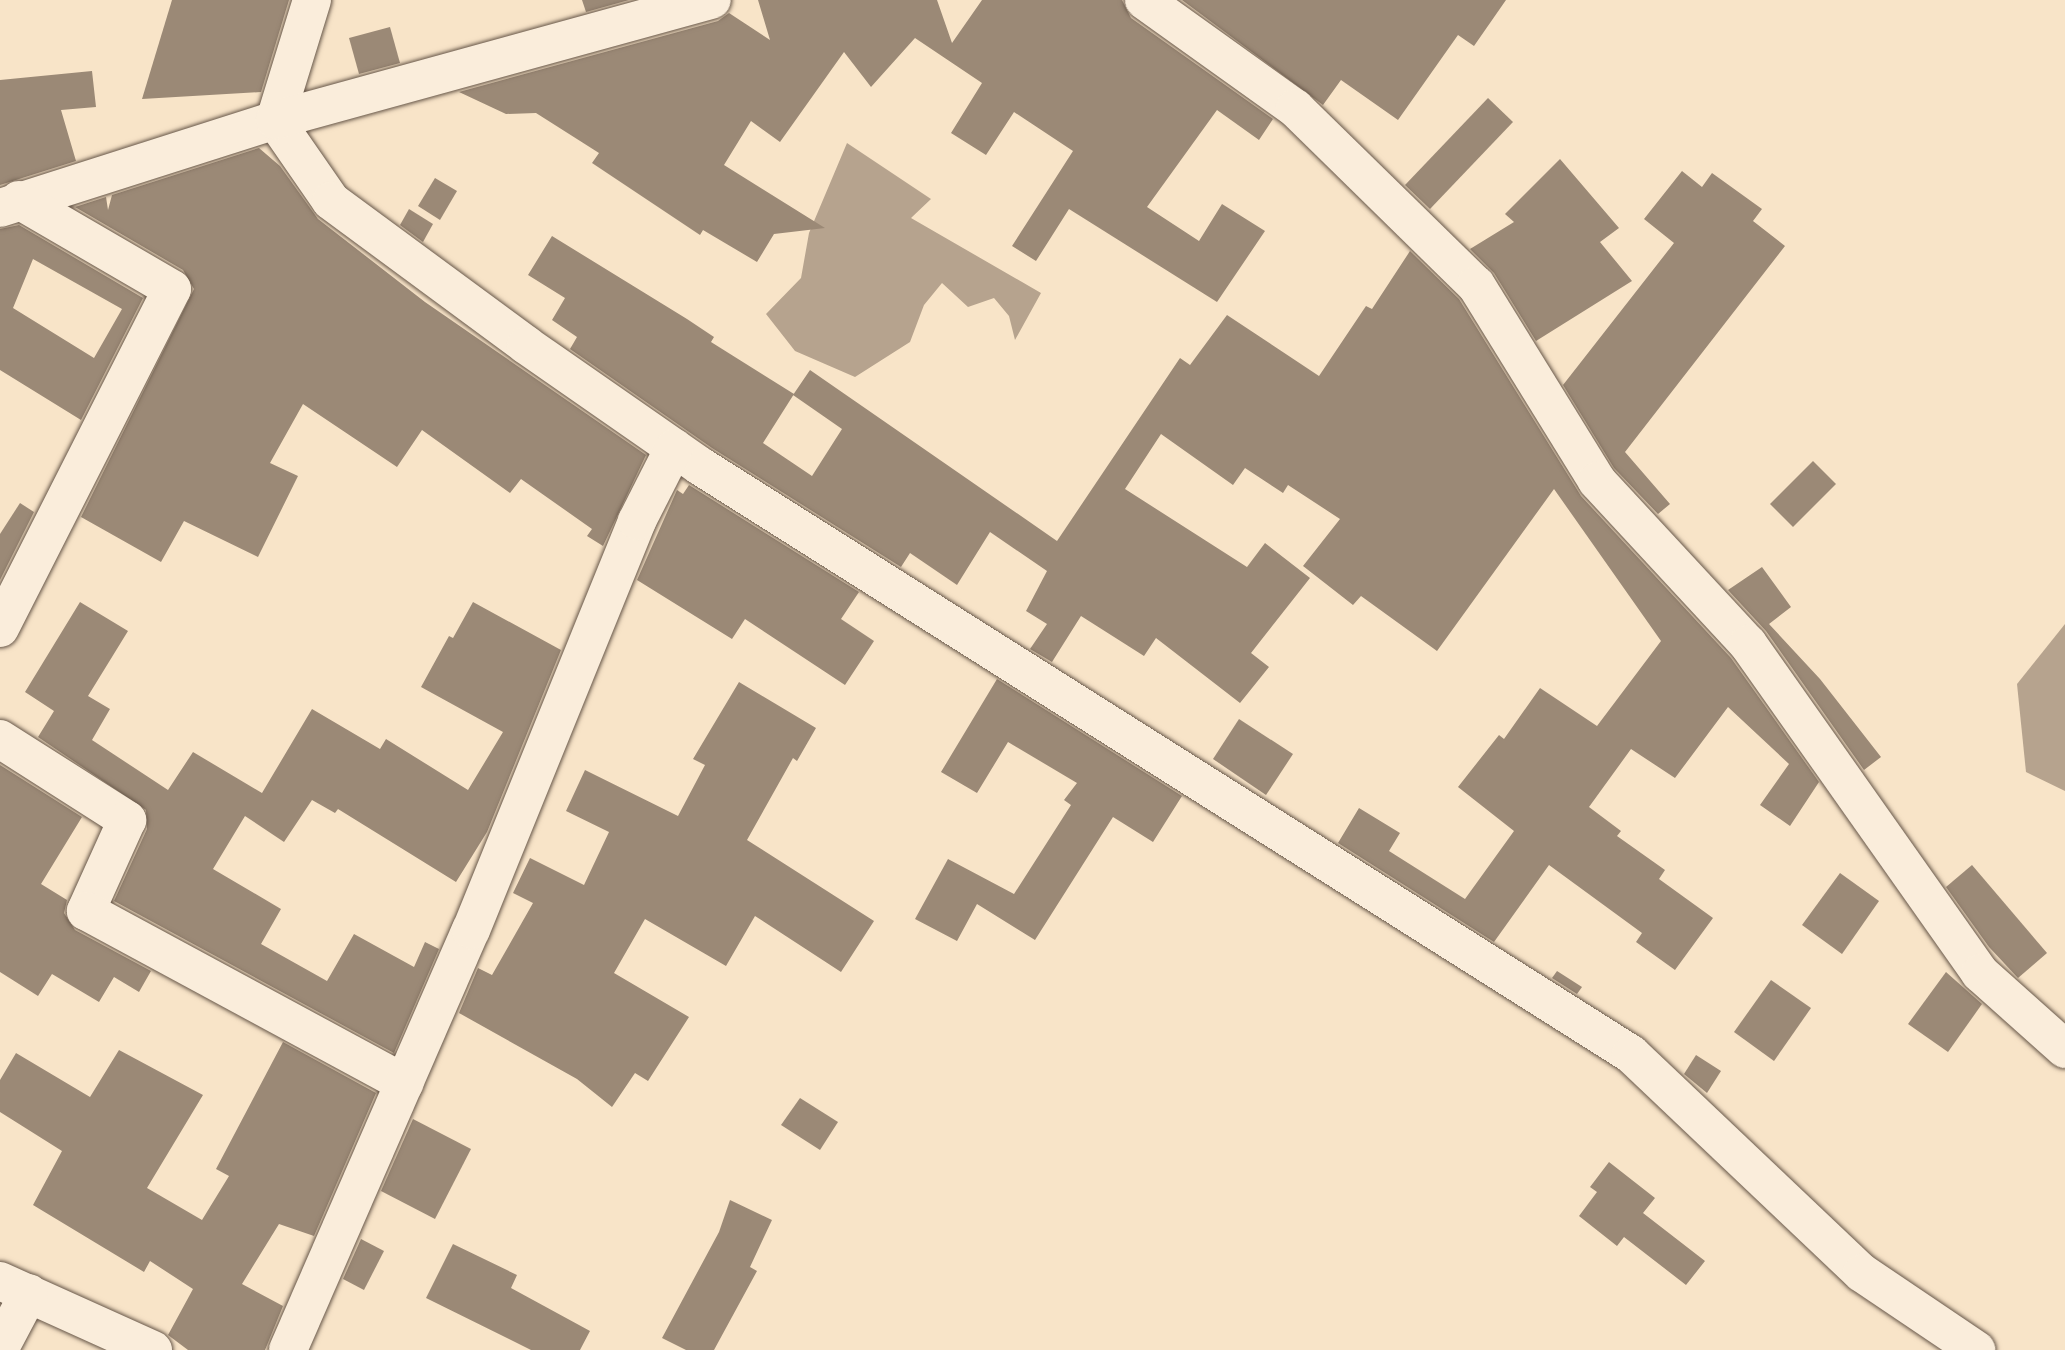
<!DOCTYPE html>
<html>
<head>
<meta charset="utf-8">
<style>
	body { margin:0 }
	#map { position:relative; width:2065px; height:1350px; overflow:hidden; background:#f8e4c8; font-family:"IM FELL Double Pica",serif }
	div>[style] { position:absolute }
	.water>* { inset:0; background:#b6a38e }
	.building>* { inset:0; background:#9b8976 }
	.roads { filter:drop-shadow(0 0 2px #665648) drop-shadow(0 0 2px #665648) }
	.minor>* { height:38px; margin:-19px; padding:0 19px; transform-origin:19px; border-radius:19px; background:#faeddb }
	span { translate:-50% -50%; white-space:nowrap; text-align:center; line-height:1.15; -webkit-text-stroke:7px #faeddb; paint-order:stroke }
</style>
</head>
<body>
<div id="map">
	<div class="water">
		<i style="clip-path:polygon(847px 143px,931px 199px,911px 218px,1041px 293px,1015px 340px,1009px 316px,994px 298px,968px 307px,942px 283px,924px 305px,910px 342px,855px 377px,795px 351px,766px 314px,801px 278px,809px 233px)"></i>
		<i style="clip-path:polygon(2065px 624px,2065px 791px,2026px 772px,2017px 684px)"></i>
	</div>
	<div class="building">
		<i style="clip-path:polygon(172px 0,289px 0,261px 92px,142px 99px)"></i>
		<i style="clip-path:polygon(582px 0,629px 0,586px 12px)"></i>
		<i style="clip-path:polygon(758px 0,937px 0,952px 43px,982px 0,1122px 0,1131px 18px,1273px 119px,1259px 140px,1217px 110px,1147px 207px,1199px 241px,1222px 204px,1265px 231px,1217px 302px,1069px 209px,1036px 261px,1012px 246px,1073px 151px,1014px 112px,986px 155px,951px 133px,982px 83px,915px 38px,871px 87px,844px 52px,780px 142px,751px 121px,724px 165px,825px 228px,774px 234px,757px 262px,703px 230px,700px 235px,592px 163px,599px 153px,536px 113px,506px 114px,459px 92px,718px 21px,729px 13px,770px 40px)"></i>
		<i style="clip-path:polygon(1182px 0,1506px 0,1474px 46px,1458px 35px,1398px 120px,1341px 80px,1323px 105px)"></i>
		<i style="clip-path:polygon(390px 27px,400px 63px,359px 74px,349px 38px)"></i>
		<i style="clip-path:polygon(92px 71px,96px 107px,61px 110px,76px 161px,0 185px,0 80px)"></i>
		<i style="clip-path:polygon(1488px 98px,1513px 122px,1430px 209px,1405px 185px)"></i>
		<i style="clip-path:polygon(259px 148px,280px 166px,318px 219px,425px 302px,646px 455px,603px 546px,587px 536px,592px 529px,521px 479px,510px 493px,422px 430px,397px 467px,303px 404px,270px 463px,298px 476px,258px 557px,184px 521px,161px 562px,81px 517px,194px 289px,183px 270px,75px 207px,106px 197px,108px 210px,112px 195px)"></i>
		<i style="clip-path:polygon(1560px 159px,1619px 228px,1600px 242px,1632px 281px,1536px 341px,1494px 273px,1470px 249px,1514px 222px,1505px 214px)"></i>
		<i style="clip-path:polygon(1682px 171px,1702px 187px,1712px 173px,1762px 209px,1753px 221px,1785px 246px,1625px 452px,1670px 504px,1658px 514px,1614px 468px,1563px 385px,1674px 243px,1644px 219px)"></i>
		<i style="clip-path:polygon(435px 178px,457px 191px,440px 220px,418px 206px)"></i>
		<i style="clip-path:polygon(409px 209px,433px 224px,423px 242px,400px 225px)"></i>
		<i style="clip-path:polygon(evenodd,19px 225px,143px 298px,81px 420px,0 370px,0 229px,19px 225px,33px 259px,122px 309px,94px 358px,13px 308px,33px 259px)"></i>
		<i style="clip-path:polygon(552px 236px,687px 319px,714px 337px,711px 342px,794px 394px,763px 443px,812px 476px,842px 429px,793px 395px,810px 370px,1057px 541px,1180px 358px,1190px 365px,1227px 315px,1319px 376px,1366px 306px,1372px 309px,1410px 251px,1459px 299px,1581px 496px,1731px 658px,1819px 782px,1790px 826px,1760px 805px,1789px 764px,1728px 707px,1675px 778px,1631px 749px,1589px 807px,1621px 831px,1617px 836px,1665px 870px,1659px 879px,1713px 918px,1675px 970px,1636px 942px,1642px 933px,1549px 865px,1494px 942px,1338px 843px,1359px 808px,1400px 833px,1389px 851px,1465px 899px,1514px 831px,1458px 787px,1499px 735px,1504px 739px,1540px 688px,1597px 726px,1661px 641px,1554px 489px,1437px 651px,1361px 596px,1353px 605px,1303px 566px,1340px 519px,1288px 485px,1283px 493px,1245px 468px,1233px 485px,1161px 434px,1125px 489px,1247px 567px,1265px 543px,1310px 578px,1251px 653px,1269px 667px,1240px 703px,1156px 638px,1144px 656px,1081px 616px,1052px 662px,1030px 649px,1047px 624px,1026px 611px,1047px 571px,990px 532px,957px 585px,910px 553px,901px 567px,712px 448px,570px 349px,577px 337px,552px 320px,565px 298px,528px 275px)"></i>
		<i style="clip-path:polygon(1813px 461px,1836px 484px,1793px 527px,1770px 504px)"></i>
		<i style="clip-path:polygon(689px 485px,859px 592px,841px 619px,874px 641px,845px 685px,745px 619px,732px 639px,637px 580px,677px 490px,683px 494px)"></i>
		<i style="clip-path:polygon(20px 503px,34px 512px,0 580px,0 534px)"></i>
		<i style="clip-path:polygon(1762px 567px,1791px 607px,1769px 624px,1820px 679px,1881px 757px,1864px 770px,1766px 631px,1728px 590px)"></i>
		<i style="clip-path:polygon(80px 602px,128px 631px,88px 696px,110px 709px,92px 740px,168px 790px,193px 752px,262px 793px,312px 709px,380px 749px,386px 739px,468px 790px,503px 732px,421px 687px,449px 636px,453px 638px,473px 602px,561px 650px,487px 832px,456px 882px,338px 809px,335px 813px,312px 800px,284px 842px,245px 816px,213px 869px,281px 909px,261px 944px,327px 981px,354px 934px,414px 967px,425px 942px,439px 949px,394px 1053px,114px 901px,147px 829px,146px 810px,38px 737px,54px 711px,25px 692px)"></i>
		<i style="clip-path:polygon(997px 679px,1182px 796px,1153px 842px,1113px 817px,1035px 940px,977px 904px,957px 941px,915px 919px,948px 859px,1014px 894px,1071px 805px,1064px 800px,1077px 783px,1008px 742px,977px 793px,941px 772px)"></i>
		<i style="clip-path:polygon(739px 682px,816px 728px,797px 761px,793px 758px,747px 840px,874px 921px,841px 972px,755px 916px,726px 966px,645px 919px,614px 973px,689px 1017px,648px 1081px,635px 1073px,612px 1107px,577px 1079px,459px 1013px,478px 968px,492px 975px,533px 903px,513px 893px,530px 858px,584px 885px,609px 832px,566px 811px,585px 770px,678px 816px,705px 765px,693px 759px)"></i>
		<i style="clip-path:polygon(1239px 719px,1293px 754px,1266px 795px,1213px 759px)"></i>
		<i style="clip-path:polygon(0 765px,82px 817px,41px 884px,67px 900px,64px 913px,75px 930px,151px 971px,139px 992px,114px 977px,99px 1002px,52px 974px,38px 996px,0 972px)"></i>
		<i style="clip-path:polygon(1972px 865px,2047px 953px,2018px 978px,1989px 947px,1946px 887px)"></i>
		<i style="clip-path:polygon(1840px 873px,1879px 901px,1842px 954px,1802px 925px)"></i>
		<i style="clip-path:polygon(1557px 971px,1582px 987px,1577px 994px,1552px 978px)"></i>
		<i style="clip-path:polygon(1946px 972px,1982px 1004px,1948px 1052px,1908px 1024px)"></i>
		<i style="clip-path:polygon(1771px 980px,1811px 1008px,1774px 1061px,1734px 1032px)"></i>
		<i style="clip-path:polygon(283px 1042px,376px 1093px,314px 1236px,279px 1224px,242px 1284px,283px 1306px,265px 1350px,188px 1350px,168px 1335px,193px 1289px,150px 1261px,144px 1272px,33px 1205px,62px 1151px,0 1112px,0 1080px,16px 1053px,90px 1097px,119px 1050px,203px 1095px,147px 1188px,202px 1220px,229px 1176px,216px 1169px)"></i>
		<i style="clip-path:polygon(1696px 1055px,1721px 1071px,1707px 1093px,1684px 1074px)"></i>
		<i style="clip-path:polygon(800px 1098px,838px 1122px,820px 1150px,781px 1125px)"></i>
		<i style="clip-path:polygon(413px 1119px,471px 1149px,435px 1219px,381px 1191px)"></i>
		<i style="clip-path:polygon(1609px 1162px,1655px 1198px,1643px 1213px,1705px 1261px,1686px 1285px,1624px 1237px,1617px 1246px,1579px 1216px,1597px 1192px,1590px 1187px)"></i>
		<i style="clip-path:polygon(730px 1200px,772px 1220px,750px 1267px,757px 1271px,714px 1350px,686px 1350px,662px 1338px,719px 1232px)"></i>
		<i style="clip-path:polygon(361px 1239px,384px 1251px,364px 1290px,343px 1279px)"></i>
		<i style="clip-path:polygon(453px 1244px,517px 1275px,511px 1288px,590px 1331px,580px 1350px,531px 1350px,426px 1298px)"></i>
	</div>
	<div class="roads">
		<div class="minor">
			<i style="left:312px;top:0;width:126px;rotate:107.1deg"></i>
			<i style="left:275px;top:120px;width:98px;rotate:55.3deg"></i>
			<i style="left:331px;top:201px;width:242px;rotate:36.4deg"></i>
			<i style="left:526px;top:345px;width:212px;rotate:34.8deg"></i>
			<i style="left:700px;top:466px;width:1101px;rotate:32.28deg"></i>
			<i style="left:1631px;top:1054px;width:318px;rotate:43.5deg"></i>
			<i style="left:1862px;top:1273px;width:138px;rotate:34deg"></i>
			<i style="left:1144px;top:0;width:186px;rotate:35.6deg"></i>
			<i style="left:1295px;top:108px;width:253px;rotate:44.4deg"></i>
			<i style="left:1476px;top:285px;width:230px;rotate:58.3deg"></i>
			<i style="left:1597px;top:481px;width:222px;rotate:47.2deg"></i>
			<i style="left:1748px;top:644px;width:403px;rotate:54.8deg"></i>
			<i style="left:1980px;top:973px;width:114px;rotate:41.8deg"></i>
			<i style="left:0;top:208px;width:289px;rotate:-17.7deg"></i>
			<i style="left:275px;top:120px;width:453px;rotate:-15.4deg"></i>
			<i style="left:0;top:628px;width:380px;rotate:-63.1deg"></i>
			<i style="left:172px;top:289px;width:177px;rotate:-149.8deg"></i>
			<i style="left:0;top:739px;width:151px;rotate:32.5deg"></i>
			<i style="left:127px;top:820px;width:100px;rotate:114.3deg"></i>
			<i style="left:86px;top:911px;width:362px;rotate:28.4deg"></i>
			<i style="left:0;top:1281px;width:168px;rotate:24.3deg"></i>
			<i style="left:0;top:1348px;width:62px;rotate:-62.2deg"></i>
			<i style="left:288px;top:1350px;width:458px;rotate:-66.5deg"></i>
			<i style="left:471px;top:930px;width:441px;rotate:-67.9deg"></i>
			<i style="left:637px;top:521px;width:82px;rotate:-63.1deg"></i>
		</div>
	</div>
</div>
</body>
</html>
